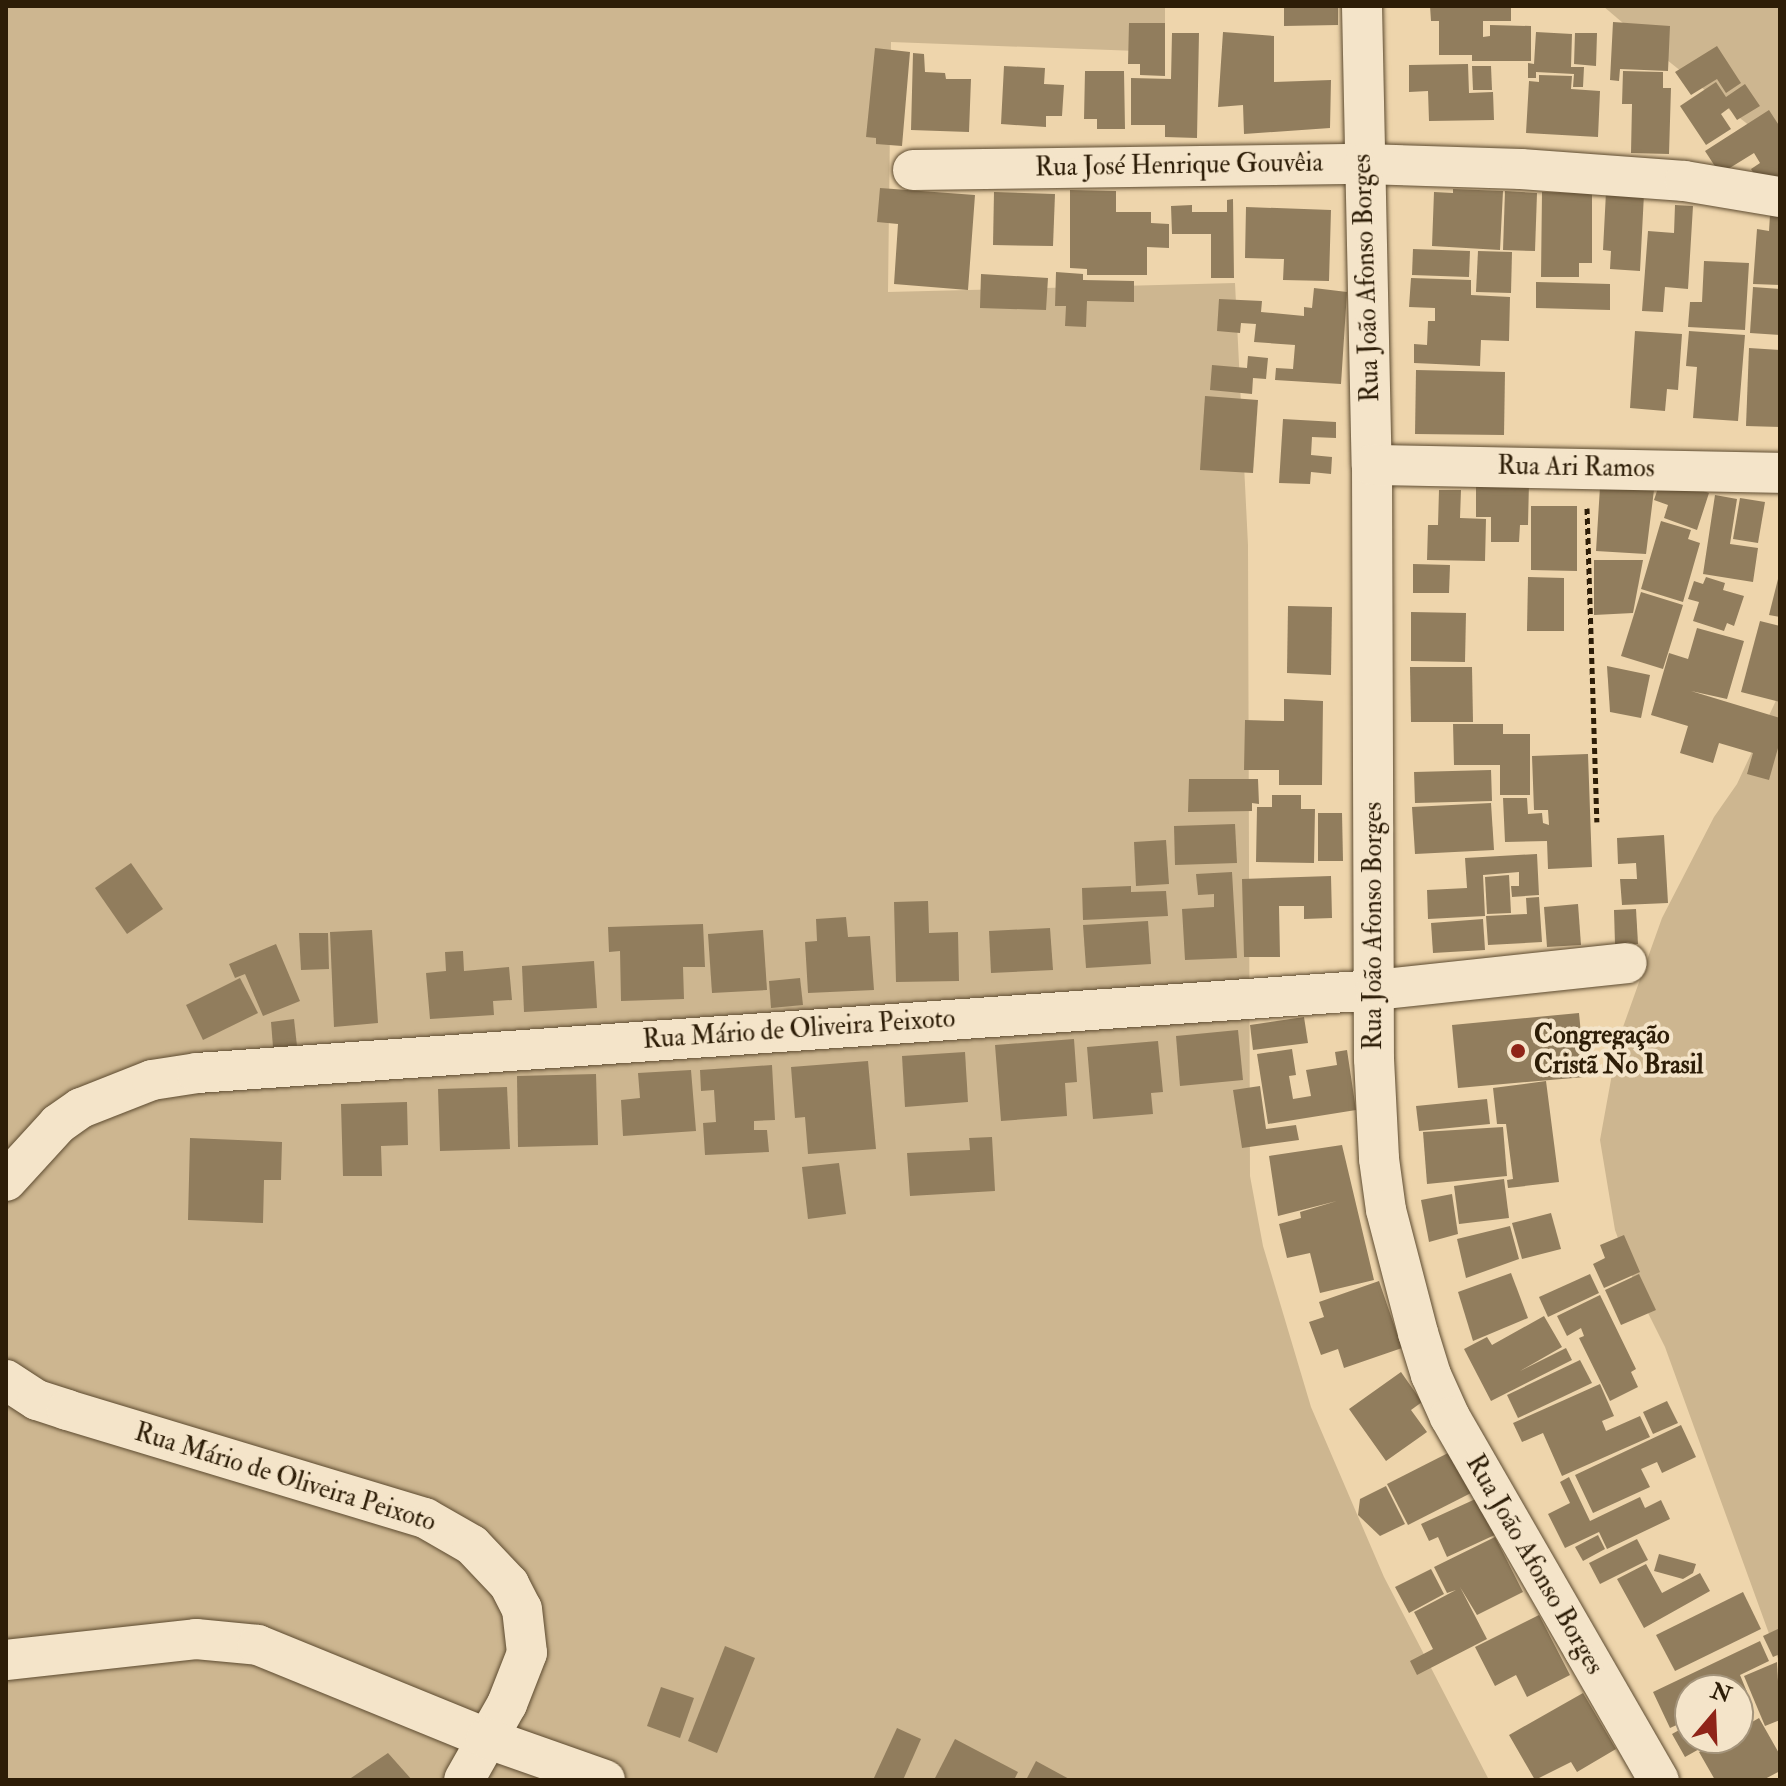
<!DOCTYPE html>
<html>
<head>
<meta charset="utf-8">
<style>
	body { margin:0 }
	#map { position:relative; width:1786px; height:1786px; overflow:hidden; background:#eed5ac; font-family:"IM FELL Double Pica",serif }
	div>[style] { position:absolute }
	.green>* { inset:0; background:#cdb690 }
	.building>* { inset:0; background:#917d5d }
	.path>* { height:5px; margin-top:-2.5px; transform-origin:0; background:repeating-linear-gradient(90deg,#2d1d07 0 6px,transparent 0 10px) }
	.roads { filter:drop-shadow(0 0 2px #5d4b30) drop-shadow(0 0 2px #5d4b30) }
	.street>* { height:40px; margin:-20px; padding:0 20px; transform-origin:20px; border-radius:20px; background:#f4e4c9 }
	.dots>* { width:22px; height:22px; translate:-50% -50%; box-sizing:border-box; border:4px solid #f4e4c9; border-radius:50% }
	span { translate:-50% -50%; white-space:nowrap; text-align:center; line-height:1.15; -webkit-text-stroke:8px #f4e4c9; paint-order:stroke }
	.street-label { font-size:26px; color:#2d1d07 }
	.poi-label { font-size:26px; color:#2d1d07; font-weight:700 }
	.left { translate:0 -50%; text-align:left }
	.frame { position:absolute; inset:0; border:8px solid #2d1d07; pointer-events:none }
	.north { position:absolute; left:1674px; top:1674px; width:80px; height:80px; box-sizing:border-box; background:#f4e4c9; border:2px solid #a4947b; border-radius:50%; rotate:19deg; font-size:22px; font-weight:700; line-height:32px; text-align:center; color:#2d1d07 }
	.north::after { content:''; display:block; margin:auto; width:28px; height:36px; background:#8f2418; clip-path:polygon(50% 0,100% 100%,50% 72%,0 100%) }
</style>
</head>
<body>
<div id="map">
	<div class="green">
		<i style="clip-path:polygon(6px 6px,1165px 6px,1165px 52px,891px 42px,888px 292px,1235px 283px,1248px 545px,1250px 1176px,1263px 1246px,1311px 1407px,1384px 1577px,1489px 1780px,6px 1780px)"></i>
		<i style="clip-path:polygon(1603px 6px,1780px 6px,1780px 150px,1657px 52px)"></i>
		<i style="clip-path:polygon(1780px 692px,1780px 1664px,1665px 1347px,1639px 1295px,1615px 1230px,1600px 1140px,1618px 1041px,1662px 918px,1714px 817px,1737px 784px)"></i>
	</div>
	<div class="building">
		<i style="clip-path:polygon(1284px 6px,1338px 6px,1338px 25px,1284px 26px)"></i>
		<i style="clip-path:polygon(1430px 6px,1511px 6px,1511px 21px,1483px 21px,1483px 37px,1490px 36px,1490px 25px,1531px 26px,1531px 61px,1472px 61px,1472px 55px,1439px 55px,1439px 21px,1431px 21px)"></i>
		<i style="clip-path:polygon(1613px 22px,1670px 26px,1668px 71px,1620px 69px,1619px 81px,1610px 80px)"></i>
		<i style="clip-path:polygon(1129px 23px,1165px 23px,1165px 76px,1140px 75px,1140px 64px,1128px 64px)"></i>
		<i style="clip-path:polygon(1223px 32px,1274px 36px,1274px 82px,1331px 80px,1330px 128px,1244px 134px,1243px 105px,1218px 107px)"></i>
		<i style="clip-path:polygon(1536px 32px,1572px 34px,1571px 67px,1584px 67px,1583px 87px,1573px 87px,1574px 74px,1536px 72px,1536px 78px,1528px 78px,1528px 63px,1534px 64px)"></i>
		<i style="clip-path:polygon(1172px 33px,1199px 33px,1197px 138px,1165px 137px,1165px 125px,1131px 125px,1131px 78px,1171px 79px)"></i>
		<i style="clip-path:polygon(1575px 33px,1597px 33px,1596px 66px,1574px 64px)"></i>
		<i style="clip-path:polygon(1717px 46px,1741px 83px,1726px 93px,1717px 79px,1691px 95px,1675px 72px)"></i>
		<i style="clip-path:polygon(875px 48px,910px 52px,902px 146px,876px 144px,876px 138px,866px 137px)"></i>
		<i style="clip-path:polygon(913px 53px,924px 54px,925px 72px,945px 73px,946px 79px,971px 79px,969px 132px,911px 130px)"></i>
		<i style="clip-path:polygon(1468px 64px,1469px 93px,1493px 92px,1494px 120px,1429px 121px,1428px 91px,1409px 92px,1409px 65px)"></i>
		<i style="clip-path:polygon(1004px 66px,1045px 68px,1044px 84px,1064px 85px,1062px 116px,1046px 116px,1046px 127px,1001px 124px)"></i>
		<i style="clip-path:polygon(1472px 66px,1491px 66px,1492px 90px,1473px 90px)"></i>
		<i style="clip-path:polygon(1085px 71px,1124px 71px,1125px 129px,1097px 129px,1097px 119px,1084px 119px)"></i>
		<i style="clip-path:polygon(1623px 71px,1663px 72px,1663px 88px,1671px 88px,1669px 154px,1631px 153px,1632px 104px,1622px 104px)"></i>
		<i style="clip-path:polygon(1539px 75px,1572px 76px,1571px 89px,1600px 91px,1598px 137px,1526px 133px,1529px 81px,1539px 82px)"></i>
		<i style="clip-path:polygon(1716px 82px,1726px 97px,1745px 84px,1760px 106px,1737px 120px,1729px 108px,1721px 114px,1731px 129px,1706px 145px,1680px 106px)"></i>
		<i style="clip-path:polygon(1769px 110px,1780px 127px,1780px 184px,1766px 193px,1751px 169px,1760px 163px,1754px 153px,1720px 174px,1705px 151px)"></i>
		<i style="clip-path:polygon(880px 188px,975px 195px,968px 290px,894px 284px,898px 224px,877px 222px)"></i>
		<i style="clip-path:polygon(1453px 189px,1503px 191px,1500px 250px,1432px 246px,1434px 192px,1453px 193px)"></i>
		<i style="clip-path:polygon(1070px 190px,1116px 191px,1116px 212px,1151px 212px,1151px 223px,1169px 224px,1169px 248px,1147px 247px,1147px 275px,1087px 275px,1087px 269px,1070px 268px)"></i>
		<i style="clip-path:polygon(1505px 191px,1537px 193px,1535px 251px,1503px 250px)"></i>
		<i style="clip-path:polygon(994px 192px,1055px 194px,1053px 246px,993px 245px)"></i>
		<i style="clip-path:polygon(1542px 192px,1592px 193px,1592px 263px,1579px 263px,1579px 277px,1541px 277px)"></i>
		<i style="clip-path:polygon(1606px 192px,1644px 194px,1640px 271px,1610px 269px,1611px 251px,1603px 250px)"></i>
		<i style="clip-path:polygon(1233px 199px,1234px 278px,1211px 278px,1211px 234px,1172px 234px,1171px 206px,1192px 205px,1192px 212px,1227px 212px,1227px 200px)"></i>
		<i style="clip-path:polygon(1675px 205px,1693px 206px,1688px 289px,1665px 287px,1663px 312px,1642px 311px,1648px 231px,1674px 233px)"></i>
		<i style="clip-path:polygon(1246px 207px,1331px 210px,1329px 281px,1283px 280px,1284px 259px,1245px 258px)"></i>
		<i style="clip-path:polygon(1770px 215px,1780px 216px,1780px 285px,1753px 284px,1757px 229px,1769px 231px)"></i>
		<i style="clip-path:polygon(1413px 249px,1470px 251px,1469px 277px,1412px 275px)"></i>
		<i style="clip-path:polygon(1478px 251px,1512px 252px,1511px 293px,1476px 292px)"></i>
		<i style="clip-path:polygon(1704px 261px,1749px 263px,1745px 330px,1688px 327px,1690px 302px,1702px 302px)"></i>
		<i style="clip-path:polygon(1056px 272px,1083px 274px,1083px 280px,1134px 281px,1134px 302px,1087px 301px,1086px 327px,1065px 326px,1066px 306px,1055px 306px)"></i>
		<i style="clip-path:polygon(981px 274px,1048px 278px,1046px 310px,980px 308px)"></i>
		<i style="clip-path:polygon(1411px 278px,1471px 280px,1471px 295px,1510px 297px,1509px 341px,1481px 340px,1480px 366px,1414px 363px,1414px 344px,1427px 345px,1428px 321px,1435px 321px,1435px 308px,1409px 307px)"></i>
		<i style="clip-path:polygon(1536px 282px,1610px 284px,1610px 310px,1536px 308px)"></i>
		<i style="clip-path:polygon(1753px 287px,1780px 289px,1780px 335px,1750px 333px)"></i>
		<i style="clip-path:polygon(1314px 288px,1347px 292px,1341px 384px,1275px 380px,1276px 368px,1293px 369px,1295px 345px,1254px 342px,1256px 324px,1241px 323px,1240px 333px,1217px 331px,1219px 299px,1262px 301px,1261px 312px,1304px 316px,1304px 307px,1312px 308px)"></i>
		<i style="clip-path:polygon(1635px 331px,1682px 334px,1678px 390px,1667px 389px,1665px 411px,1630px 408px)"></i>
		<i style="clip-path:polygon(1689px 331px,1745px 335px,1738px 421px,1693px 418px,1697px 367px,1686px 366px)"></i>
		<i style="clip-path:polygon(1749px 348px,1780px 350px,1780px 427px,1746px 426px)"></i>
		<i style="clip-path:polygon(1248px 356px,1268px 358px,1266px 379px,1253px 378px,1252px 394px,1210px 390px,1212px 365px,1247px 368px)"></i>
		<i style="clip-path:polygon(1416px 370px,1505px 372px,1504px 435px,1415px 434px)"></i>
		<i style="clip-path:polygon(1205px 396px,1258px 400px,1253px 473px,1200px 470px)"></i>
		<i style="clip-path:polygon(1283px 419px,1336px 422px,1336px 438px,1312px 437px,1311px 455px,1332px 457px,1331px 474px,1311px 472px,1310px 484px,1279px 483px)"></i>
		<i style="clip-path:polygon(1662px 476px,1709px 493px,1697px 530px,1664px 518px,1668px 505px,1654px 500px)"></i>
		<i style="clip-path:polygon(1476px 480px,1529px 482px,1528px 525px,1520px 525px,1519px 542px,1491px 542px,1491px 517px,1476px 517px)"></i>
		<i style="clip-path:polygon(1600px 487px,1654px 490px,1646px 554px,1596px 551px)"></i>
		<i style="clip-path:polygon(1439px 490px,1461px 490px,1460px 518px,1486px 519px,1485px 561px,1427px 560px,1428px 525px,1438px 525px)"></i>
		<i style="clip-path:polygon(1715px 495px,1737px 499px,1730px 544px,1758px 548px,1753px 582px,1703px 574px)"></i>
		<i style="clip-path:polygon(1740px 498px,1765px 502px,1758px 543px,1733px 539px)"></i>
		<i style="clip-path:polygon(1531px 506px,1577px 506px,1577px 571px,1531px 570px)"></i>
		<i style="clip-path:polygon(1661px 521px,1691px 530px,1688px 539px,1700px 543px,1683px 602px,1641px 589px)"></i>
		<i style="clip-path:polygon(1594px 560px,1643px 560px,1633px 613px,1594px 615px)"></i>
		<i style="clip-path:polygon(1413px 564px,1450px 565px,1449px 593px,1413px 593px)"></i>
		<i style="clip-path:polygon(1780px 571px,1780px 617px,1769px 615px)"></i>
		<i style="clip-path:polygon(1528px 577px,1564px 578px,1564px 631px,1527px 631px)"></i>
		<i style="clip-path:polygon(1706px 577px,1725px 583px,1723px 590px,1744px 596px,1734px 626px,1727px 623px,1724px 631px,1693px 621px,1699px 602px,1688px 599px,1694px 581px,1703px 584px)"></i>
		<i style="clip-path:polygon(1641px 592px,1683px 605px,1663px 669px,1621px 656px)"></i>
		<i style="clip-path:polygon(1288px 606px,1332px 607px,1331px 675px,1287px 673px)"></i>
		<i style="clip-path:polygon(1411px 612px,1466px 613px,1465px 662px,1411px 661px)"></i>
		<i style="clip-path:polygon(1760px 621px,1780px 626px,1780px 702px,1741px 692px)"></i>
		<i style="clip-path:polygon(1697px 628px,1744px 641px,1727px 699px,1691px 691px,1780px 718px,1780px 741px,1769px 780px,1747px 774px,1753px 753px,1719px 743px,1713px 763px,1680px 753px,1688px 726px,1651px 715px,1669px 653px,1688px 659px)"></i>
		<i style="clip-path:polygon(1607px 666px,1650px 675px,1641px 718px,1610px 712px)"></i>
		<i style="clip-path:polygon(1410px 667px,1472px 667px,1473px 722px,1411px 722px)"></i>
		<i style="clip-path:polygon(1284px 699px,1323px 701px,1322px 785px,1279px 785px,1279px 770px,1244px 770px,1245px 720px,1284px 721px)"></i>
		<i style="clip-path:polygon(1453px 724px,1503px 724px,1503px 734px,1530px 734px,1530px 795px,1500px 795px,1500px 765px,1454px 765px)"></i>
		<i style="clip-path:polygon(1588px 754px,1592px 867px,1548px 869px,1547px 841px,1505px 842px,1503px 798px,1527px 798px,1528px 814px,1542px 813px,1543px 823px,1549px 825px,1548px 810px,1534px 810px,1532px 756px)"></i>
		<i style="clip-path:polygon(1491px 770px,1492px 801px,1415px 803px,1414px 772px)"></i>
		<i style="clip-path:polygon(1189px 779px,1258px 779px,1259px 804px,1252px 803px,1252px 811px,1188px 812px)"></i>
		<i style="clip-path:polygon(1272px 795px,1301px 795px,1301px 809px,1315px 809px,1314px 863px,1256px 862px,1257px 807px,1272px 807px)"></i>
		<i style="clip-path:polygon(1491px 803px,1494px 850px,1415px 854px,1412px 807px)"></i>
		<i style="clip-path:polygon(1318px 813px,1342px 813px,1343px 861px,1318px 861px)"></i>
		<i style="clip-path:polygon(1235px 824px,1237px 863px,1175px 865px,1174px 826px)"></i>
		<i style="clip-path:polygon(1664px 835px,1668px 903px,1622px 905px,1620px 879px,1637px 879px,1636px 863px,1618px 864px,1617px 838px)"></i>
		<i style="clip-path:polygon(1166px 840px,1169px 884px,1136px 886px,1134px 842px)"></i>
		<i style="clip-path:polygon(1537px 854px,1539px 895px,1512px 897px,1511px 886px,1519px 886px,1519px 872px,1483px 875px,1485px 916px,1428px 919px,1427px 890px,1467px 888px,1465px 858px)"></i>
		<i style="clip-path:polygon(131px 863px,163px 909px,127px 934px,95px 888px)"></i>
		<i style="clip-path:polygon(1232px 872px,1237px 958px,1185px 960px,1182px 909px,1214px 907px,1214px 894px,1198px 895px,1196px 874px)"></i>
		<i style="clip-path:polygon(1509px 875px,1511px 913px,1487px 914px,1485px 877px)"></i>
		<i style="clip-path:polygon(1331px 876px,1332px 918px,1304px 919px,1304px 906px,1279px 906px,1280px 957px,1244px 957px,1242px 879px)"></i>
		<i style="clip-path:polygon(1131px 886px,1131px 892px,1166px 891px,1168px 916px,1083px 920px,1082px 888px)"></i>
		<i style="clip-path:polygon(1539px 897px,1542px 942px,1488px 945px,1486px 916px,1527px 914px,1526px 898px)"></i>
		<i style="clip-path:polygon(928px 901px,929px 933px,958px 932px,959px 981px,896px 982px,894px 902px)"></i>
		<i style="clip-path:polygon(1578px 904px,1581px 945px,1547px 947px,1544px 907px)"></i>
		<i style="clip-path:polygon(1636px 909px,1638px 944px,1615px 944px,1614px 910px)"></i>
		<i style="clip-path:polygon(846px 917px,848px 937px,870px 936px,874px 990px,808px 993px,805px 942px,817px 941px,816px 919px)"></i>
		<i style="clip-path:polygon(1483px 919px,1485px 950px,1433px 953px,1431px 923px)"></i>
		<i style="clip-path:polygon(1148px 921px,1151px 964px,1086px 968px,1083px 925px)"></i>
		<i style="clip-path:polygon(703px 924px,705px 967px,683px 967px,684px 999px,621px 1001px,620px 951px,609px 952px,608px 927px)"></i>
		<i style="clip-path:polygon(1050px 928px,1053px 970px,991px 973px,989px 931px)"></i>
		<i style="clip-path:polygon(372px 930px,378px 1023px,334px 1027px,330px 932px)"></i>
		<i style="clip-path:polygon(763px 930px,767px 990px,712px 993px,708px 934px)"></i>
		<i style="clip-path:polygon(299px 933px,328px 933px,329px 969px,301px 970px)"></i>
		<i style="clip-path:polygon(276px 944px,300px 1001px,263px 1016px,245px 974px,235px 978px,229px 964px)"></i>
		<i style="clip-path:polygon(463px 951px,464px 971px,509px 967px,512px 1000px,493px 1001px,494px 1015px,430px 1019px,426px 973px,446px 971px,445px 952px)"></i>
		<i style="clip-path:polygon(594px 961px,597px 1008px,524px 1012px,522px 966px)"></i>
		<i style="clip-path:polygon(240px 978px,258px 1013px,203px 1040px,186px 1005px)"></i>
		<i style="clip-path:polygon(800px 978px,803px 1005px,771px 1008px,769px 981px)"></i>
		<i style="clip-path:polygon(1579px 1013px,1585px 1077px,1458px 1088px,1452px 1025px)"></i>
		<i style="clip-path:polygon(1304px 1017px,1308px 1043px,1253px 1050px,1250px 1025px)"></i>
		<i style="clip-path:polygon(294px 1019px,297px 1046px,273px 1047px,271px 1022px)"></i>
		<i style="clip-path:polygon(1238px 1030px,1243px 1080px,1180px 1086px,1176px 1036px)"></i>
		<i style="clip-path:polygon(1074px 1039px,1077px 1082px,1065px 1083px,1067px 1116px,1001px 1121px,995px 1045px)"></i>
		<i style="clip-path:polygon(1158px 1041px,1163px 1092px,1151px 1093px,1153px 1114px,1093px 1119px,1087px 1047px)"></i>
		<i style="clip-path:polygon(1292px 1049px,1296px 1075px,1289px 1076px,1293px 1099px,1311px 1096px,1306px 1070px,1337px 1065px,1335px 1052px,1347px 1050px,1356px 1110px,1268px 1124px,1257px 1054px)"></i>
		<i style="clip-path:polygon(965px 1052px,968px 1102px,905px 1107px,902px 1056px)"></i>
		<i style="clip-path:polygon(868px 1061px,876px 1149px,808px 1154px,805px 1117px,795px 1118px,791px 1067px)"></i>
		<i style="clip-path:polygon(772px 1065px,775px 1120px,754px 1121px,754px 1130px,767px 1130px,769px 1152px,705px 1155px,703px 1123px,716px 1122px,714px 1090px,701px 1091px,700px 1070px)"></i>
		<i style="clip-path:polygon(691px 1070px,696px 1131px,623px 1136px,621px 1100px,640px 1098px,638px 1073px)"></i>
		<i style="clip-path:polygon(596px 1074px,598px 1145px,518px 1147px,517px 1076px)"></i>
		<i style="clip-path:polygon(1546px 1081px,1559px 1182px,1508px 1188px,1507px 1180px,1513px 1179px,1506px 1124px,1497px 1124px,1493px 1088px)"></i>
		<i style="clip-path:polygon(1260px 1086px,1266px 1129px,1296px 1125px,1299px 1140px,1242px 1148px,1233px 1090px)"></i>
		<i style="clip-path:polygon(507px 1087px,510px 1149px,440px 1151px,438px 1089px)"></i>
		<i style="clip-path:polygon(1487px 1099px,1490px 1124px,1419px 1131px,1416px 1106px)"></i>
		<i style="clip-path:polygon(407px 1102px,408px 1145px,381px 1146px,382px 1176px,343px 1176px,341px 1104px)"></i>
		<i style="clip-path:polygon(1503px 1127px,1507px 1176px,1427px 1184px,1423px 1132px)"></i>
		<i style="clip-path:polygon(992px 1137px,995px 1191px,910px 1196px,907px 1153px,970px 1150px,969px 1138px)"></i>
		<i style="clip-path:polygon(190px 1138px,282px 1142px,281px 1180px,264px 1180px,263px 1223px,188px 1220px)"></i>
		<i style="clip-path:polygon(1342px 1145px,1374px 1280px,1320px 1293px,1310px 1253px,1287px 1258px,1279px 1224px,1301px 1218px,1300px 1212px,1337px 1201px,1278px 1216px,1269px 1156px)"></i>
		<i style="clip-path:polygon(839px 1163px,846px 1214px,808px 1219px,802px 1167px)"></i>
		<i style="clip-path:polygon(1504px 1179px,1509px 1218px,1459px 1224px,1454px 1186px)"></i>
		<i style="clip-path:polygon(1452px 1194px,1458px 1234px,1429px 1242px,1421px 1200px)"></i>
		<i style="clip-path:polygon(1551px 1213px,1561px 1249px,1522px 1259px,1512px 1223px)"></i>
		<i style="clip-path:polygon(1510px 1226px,1519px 1259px,1466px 1278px,1457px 1239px)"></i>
		<i style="clip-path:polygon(1624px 1235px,1640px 1272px,1604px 1288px,1593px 1264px,1605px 1258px,1600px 1245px)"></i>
		<i style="clip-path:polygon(1511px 1273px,1528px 1318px,1473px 1341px,1458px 1292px)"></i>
		<i style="clip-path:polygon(1590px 1274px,1599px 1293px,1548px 1317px,1539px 1297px)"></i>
		<i style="clip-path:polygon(1639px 1274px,1656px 1310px,1621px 1325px,1605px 1290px)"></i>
		<i style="clip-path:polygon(1379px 1281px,1402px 1348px,1344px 1368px,1338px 1349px,1321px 1355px,1309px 1322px,1324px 1317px,1319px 1302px)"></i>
		<i style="clip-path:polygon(1600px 1295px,1636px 1369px,1631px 1372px,1638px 1387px,1610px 1401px,1579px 1338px,1584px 1336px,1581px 1328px,1567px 1336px,1557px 1316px)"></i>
		<i style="clip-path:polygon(1544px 1316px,1562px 1347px,1520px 1371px,1566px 1348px,1572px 1360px,1491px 1401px,1464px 1349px,1487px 1337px,1492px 1345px)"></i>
		<i style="clip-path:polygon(1580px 1360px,1592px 1383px,1518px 1418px,1507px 1395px)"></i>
		<i style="clip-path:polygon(1401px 1372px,1422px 1402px,1411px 1410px,1427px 1432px,1386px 1461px,1349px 1409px)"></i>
		<i style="clip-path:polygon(1600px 1384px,1614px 1416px,1602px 1421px,1606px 1431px,1640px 1416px,1650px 1437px,1562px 1476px,1543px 1433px,1522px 1442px,1513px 1423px)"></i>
		<i style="clip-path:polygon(1667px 1401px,1678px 1423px,1653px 1434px,1643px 1412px)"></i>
		<i style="clip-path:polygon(1681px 1425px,1696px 1457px,1662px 1473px,1657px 1462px,1641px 1469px,1650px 1487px,1593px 1513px,1575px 1475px)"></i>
		<i style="clip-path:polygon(1450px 1452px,1471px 1493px,1408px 1525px,1387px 1484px)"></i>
		<i style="clip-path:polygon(1569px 1477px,1590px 1521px,1640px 1497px,1645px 1508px,1661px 1500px,1670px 1519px,1607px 1549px,1599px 1532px,1565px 1548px,1548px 1514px,1570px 1503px,1560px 1482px)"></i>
		<i style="clip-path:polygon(1386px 1486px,1405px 1524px,1380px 1536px,1358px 1515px,1360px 1499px)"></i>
		<i style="clip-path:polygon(1482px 1496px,1499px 1533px,1447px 1557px,1438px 1537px,1429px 1541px,1421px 1524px)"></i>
		<i style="clip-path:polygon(1598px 1535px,1605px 1549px,1583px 1561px,1575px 1547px)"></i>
		<i style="clip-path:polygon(1495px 1537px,1523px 1592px,1477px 1615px,1460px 1587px,1487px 1639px,1417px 1675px,1410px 1661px,1433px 1649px,1414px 1612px,1456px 1590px,1447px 1593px,1434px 1567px)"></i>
		<i style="clip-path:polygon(1637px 1539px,1648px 1560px,1600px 1584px,1589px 1563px)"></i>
		<i style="clip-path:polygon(1659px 1554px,1696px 1564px,1693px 1573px,1683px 1579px,1654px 1571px)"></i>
		<i style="clip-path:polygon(1646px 1564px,1662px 1593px,1700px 1573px,1710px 1591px,1644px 1628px,1617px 1579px)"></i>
		<i style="clip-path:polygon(1431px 1569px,1444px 1594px,1409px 1613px,1395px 1587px)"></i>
		<i style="clip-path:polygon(1743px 1592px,1761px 1629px,1675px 1671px,1656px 1635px)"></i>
		<i style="clip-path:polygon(1539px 1615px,1570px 1675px,1527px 1697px,1516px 1675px,1495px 1686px,1475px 1647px)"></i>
		<i style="clip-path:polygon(1780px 1628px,1780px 1654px,1773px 1657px,1763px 1636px)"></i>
		<i style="clip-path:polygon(1760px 1641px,1769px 1661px,1740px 1675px,1747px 1692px,1738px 1696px,1738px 1690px,1690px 1690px,1690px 1719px,1670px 1728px,1653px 1692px)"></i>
		<i style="clip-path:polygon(725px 1646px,755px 1658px,717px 1753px,688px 1741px)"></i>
		<i style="clip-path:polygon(1777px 1662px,1780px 1720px,1765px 1726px,1744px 1676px)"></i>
		<i style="clip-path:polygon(661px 1687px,694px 1698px,680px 1738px,647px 1726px)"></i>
		<i style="clip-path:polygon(1583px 1693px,1616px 1749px,1577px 1772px,1571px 1762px,1535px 1780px,1509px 1735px)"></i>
		<i style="clip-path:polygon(1738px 1699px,1750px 1720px,1738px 1727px)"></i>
		<i style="clip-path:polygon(1759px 1718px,1780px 1755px,1780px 1771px,1763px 1780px,1715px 1780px,1699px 1752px,1724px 1738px,1738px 1738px,1738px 1730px)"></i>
		<i style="clip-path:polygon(1690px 1724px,1690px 1738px,1719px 1738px,1685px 1757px,1672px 1734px)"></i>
		<i style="clip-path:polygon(897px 1728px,921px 1739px,903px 1780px,873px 1780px)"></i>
		<i style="clip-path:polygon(955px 1739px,1018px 1772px,1014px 1780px,934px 1780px)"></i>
		<i style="clip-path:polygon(388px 1753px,412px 1780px,348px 1780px)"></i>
		<i style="clip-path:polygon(1036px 1761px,1071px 1780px,1026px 1780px)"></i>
	</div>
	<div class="path">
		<i style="left:1587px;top:508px;width:314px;rotate:88.2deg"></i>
	</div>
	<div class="roads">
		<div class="street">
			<i style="left:1362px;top:6px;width:459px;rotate:88.8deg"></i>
			<i style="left:1372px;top:465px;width:594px;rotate:89.81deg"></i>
			<i style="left:1374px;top:1059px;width:100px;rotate:87.1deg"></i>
			<i style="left:1379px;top:1159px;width:51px;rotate:82.2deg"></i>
			<i style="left:1386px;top:1210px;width:127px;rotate:75.4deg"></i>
			<i style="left:1418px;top:1333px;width:44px;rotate:72.8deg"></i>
			<i style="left:1431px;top:1375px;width:46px;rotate:65.7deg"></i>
			<i style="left:1450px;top:1417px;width:419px;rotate:60.1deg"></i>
			<i style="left:913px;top:170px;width:451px;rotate:-0.8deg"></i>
			<i style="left:1364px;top:164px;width:157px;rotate:1.8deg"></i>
			<i style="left:1521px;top:169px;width:164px;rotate:4.2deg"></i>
			<i style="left:1685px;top:181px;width:96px;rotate:9.6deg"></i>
			<i style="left:1372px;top:465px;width:408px;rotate:1.1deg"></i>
			<i style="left:6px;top:1181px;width:77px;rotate:-47.6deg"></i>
			<i style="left:58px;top:1124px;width:28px;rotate:-35deg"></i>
			<i style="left:81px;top:1108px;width:76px;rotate:-21.5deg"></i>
			<i style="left:152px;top:1080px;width:46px;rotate:-8.8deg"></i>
			<i style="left:197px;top:1073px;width:1181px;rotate:-4.03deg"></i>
			<i style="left:1375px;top:990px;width:253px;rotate:-6.1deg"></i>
			<i style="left:6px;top:1380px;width:37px;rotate:33deg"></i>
			<i style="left:37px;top:1400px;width:32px;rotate:18deg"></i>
			<i style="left:67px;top:1410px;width:374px;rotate:16.8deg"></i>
			<i style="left:425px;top:1518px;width:54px;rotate:29.9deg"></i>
			<i style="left:472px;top:1545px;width:54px;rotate:46.5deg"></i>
			<i style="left:509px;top:1584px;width:28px;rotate:63deg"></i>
			<i style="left:522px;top:1609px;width:44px;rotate:83.5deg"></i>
			<i style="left:527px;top:1653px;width:55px;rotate:111.4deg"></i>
			<i style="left:507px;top:1704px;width:87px;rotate:119.5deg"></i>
			<i style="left:6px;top:1660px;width:191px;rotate:-6.3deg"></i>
			<i style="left:196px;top:1639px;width:62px;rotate:5.5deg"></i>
			<i style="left:258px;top:1645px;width:246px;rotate:22.2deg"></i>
			<i style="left:486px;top:1738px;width:126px;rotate:19.4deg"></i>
		</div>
	</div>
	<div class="dots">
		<i style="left:1518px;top:1051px;background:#8f2418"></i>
	</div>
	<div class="street-label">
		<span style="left:1179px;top:166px;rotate:-1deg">Rua José Henrique Gouvêia</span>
		<span style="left:1367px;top:278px;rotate:-92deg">Rua João Afonso Borges</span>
		<span style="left:1576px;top:468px;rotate:1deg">Rua Ari Ramos</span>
		<span style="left:1374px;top:926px;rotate:-90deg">Rua João Afonso Borges</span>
		<span style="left:799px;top:1030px;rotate:-4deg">Rua Mário de Oliveira Peixoto</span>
		<span style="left:285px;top:1478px;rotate:17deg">Rua Mário de Oliveira Peixoto</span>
		<span style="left:1534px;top:1565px;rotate:60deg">Rua João Afonso Borges</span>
	</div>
	<div class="poi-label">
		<span class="left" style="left:1534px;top:1051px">Congregação<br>Cristã No Brasil</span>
	</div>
	<div class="frame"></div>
	<div class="north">N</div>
</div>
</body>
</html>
